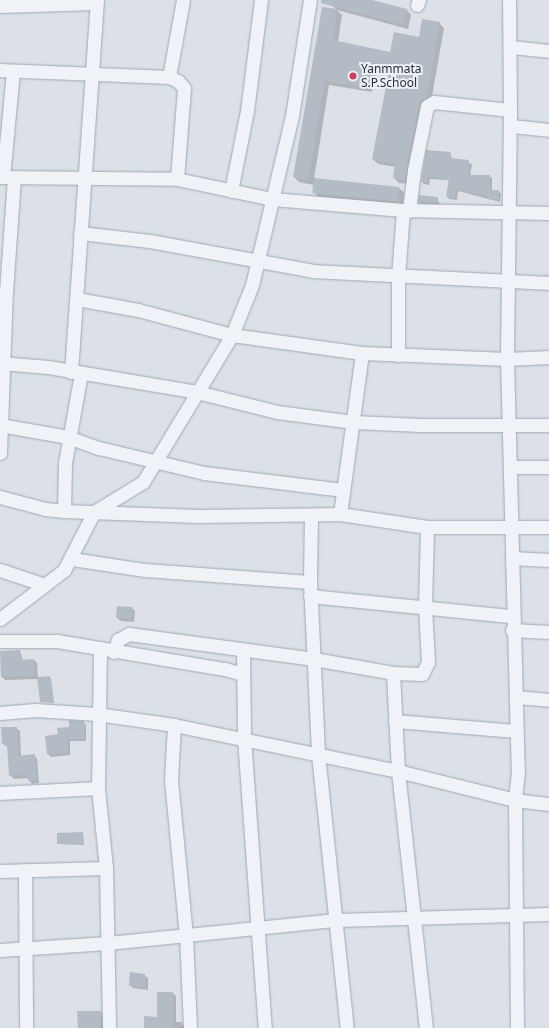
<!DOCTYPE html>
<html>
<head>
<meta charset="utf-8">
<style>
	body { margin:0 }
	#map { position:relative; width:549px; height:1028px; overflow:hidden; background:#dce1e7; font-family:"Noto Sans",sans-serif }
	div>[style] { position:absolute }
	.shadow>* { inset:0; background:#0003 }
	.building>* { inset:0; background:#b3bbc4 }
	.roads { filter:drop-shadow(0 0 1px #a1a8b1) drop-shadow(0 0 1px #a1a8b1) }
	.minor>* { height:13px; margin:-6.5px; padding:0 6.5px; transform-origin:6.5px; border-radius:6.5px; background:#eff2f6 }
	.dots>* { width:11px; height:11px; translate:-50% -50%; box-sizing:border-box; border:2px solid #ecf0f5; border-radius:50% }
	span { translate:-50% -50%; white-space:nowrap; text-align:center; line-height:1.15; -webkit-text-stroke:4px #ecf0f5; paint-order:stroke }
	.poi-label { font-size:12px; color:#25303e }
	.left { translate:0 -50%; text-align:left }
</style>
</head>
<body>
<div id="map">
	<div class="shadow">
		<i style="clip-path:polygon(334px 0,371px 0,407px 10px,411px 15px,408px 29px,337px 10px,333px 6px)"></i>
		<i style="clip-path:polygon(323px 8px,337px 10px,342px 15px,338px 42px,390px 53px,420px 38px,439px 23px,444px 28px,431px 102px,409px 184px,399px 183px,394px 178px,396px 167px,378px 164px,373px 159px,390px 70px,376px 67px,372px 92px,329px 85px,314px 179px,399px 188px,404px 192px,403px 206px,318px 197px,314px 192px,314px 185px,299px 182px,294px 177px)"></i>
		<i style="clip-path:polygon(450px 153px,452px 159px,472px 164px,470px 176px,489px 176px,492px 178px,492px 191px,501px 193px,500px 202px,458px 191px,457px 200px,449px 199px,447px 196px,449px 180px,430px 179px,429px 185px,424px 184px,422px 182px)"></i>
		<i style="clip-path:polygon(437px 198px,440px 205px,422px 205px,419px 202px)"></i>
		<i style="clip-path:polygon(132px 608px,135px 611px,134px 622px,121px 621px,117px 618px)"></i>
		<i style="clip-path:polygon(20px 651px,23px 661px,34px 660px,37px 663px,38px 678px,51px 678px,54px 703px,41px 702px,38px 679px,5px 680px,2px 677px)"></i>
		<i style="clip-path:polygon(83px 722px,86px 725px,86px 741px,70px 741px,70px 755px,51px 757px,48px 754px,59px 735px)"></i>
		<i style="clip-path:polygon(16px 728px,20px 731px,21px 756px,34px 755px,37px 759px,39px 783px,32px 784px,28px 778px,14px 779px,10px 775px,8px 747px,3px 744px)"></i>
		<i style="clip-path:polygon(83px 833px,84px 845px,58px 844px)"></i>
		<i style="clip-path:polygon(144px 975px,148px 978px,148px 990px,133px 988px,130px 985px)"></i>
		<i style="clip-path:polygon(173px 993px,176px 996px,176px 1022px,181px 1022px,185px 1028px,145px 1028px,158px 1018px)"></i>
		<i style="clip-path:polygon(100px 1012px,105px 1017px,105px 1028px,79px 1028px)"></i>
	</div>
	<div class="building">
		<i style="clip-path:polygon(321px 0,372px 0,407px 9px,403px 25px,321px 3px)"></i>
		<i style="clip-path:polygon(322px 7px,337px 9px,333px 40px,390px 52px,394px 32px,419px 37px,422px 19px,440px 22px,427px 97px,419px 104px,405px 180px,393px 178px,395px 164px,372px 159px,390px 66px,372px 63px,368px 88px,325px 81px,308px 180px,293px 177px)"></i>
		<i style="clip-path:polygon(426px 150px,451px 152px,450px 158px,469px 160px,468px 175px,490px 175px,490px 190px,499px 190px,498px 200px,487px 199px,487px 196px,456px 189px,454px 198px,446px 197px,449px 179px,428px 177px,427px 183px,421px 182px)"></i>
		<i style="clip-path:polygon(314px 178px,399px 187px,398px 202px,312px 193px)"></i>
		<i style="clip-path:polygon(419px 195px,438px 197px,437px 203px,418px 202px)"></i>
		<i style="clip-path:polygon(117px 606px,132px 607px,131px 619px,116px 618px)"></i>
		<i style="clip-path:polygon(20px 650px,21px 660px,34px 659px,35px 676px,1px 677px,0 651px)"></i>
		<i style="clip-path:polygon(50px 676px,53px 702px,40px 702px,37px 677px)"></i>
		<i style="clip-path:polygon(69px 720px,84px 721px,84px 739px,67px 739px,68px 752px,47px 754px,45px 736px,58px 734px,57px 728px,69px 727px)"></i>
		<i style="clip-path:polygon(1px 727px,17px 727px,18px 756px,35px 754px,37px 780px,28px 781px,27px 775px,9px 776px,7px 744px,2px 744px)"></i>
		<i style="clip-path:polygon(83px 832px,83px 844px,57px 844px,57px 833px)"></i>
		<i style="clip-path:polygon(130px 972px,145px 974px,145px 988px,129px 986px)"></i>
		<i style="clip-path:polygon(157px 992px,173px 992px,173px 1028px,144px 1028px,144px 1016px,157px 1017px)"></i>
		<i style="clip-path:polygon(77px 1011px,101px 1011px,101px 1028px,78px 1028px)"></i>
	</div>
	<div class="roads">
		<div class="minor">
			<i style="left:417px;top:5px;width:5px;rotate:-68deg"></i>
			<i style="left:0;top:6px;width:96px;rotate:-1.8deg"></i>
			<i style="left:511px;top:47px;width:38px;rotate:6deg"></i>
			<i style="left:0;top:70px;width:169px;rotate:2.4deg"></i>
			<i style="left:169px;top:77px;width:10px;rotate:24deg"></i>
			<i style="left:178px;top:81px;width:9px;rotate:49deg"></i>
			<i style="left:184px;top:88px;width:91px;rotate:94.4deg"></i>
			<i style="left:169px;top:77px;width:78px;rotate:-79.7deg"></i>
			<i style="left:510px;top:110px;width:249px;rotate:90.7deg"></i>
			<i style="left:507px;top:359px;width:412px;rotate:88.5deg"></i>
			<i style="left:518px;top:771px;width:29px;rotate:96deg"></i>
			<i style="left:515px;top:800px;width:228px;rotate:89.5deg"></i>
			<i style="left:511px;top:126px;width:38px;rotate:6deg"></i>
			<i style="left:0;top:177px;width:177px;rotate:0.6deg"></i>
			<i style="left:177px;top:179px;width:97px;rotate:11.9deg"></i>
			<i style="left:272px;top:199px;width:131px;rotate:4.8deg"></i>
			<i style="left:403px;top:210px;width:146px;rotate:1.2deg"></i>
			<i style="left:3px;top:177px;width:106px;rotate:-84.6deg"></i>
			<i style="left:231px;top:191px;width:82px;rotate:-78.7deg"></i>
			<i style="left:247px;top:111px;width:112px;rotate:-82.8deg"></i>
			<i style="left:409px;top:211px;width:41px;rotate:-83deg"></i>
			<i style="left:414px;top:170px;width:65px;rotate:-78.5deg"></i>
			<i style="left:427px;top:106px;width:8px;rotate:-30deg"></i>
			<i style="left:434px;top:102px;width:76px;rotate:6deg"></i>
			<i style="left:510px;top:110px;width:110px;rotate:-90.5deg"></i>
			<i style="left:80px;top:233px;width:70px;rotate:6.5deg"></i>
			<i style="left:150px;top:241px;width:166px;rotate:10.4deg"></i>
			<i style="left:313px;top:271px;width:236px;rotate:2.9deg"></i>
			<i style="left:77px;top:299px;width:62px;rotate:10.2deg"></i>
			<i style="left:138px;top:310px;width:97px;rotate:14.9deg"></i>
			<i style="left:232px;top:335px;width:131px;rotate:7.9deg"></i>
			<i style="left:362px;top:353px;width:145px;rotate:2.4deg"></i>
			<i style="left:507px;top:359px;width:42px;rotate:-2.7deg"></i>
			<i style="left:398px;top:355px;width:78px;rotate:-90deg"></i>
			<i style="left:398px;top:277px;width:67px;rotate:-85.7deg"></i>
			<i style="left:0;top:363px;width:48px;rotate:4.8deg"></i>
			<i style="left:48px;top:367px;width:151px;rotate:9.5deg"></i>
			<i style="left:197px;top:392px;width:82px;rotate:14deg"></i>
			<i style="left:277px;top:412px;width:77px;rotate:7.5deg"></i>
			<i style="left:353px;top:422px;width:68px;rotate:2.5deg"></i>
			<i style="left:421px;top:425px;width:128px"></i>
			<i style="left:71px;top:372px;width:373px;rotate:-86deg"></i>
			<i style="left:0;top:425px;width:69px;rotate:10deg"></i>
			<i style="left:68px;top:437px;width:33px;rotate:20deg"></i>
			<i style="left:99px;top:448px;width:108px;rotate:13.4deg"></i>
			<i style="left:204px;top:473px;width:140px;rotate:7deg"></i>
			<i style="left:0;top:453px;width:161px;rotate:-87.9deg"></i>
			<i style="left:6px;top:292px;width:114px;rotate:-86deg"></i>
			<i style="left:512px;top:467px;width:37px"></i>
			<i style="left:0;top:497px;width:47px;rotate:14.9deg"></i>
			<i style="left:45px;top:509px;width:19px;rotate:6deg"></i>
			<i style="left:64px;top:511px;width:134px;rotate:2.1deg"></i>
			<i style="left:198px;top:516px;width:142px;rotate:-0.8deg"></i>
			<i style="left:340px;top:514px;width:88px;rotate:8.5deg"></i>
			<i style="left:427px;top:527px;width:122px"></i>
			<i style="left:64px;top:511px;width:48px;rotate:-88.8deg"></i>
			<i style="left:65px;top:463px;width:91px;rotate:-79.9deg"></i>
			<i style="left:340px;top:514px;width:162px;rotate:-82.2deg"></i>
			<i style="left:311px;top:515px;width:67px;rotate:90.9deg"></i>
			<i style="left:310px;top:582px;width:172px;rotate:87.3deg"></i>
			<i style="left:318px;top:754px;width:276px;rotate:84deg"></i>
			<i style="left:512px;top:558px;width:37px;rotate:3deg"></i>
			<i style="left:72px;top:559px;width:74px;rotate:8.6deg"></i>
			<i style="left:145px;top:570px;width:165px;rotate:4.2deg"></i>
			<i style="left:0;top:570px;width:47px;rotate:18.4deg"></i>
			<i style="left:310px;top:596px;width:203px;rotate:5.7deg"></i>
			<i style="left:0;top:619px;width:81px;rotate:-37.4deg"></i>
			<i style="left:64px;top:570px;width:65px;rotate:-62.7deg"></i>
			<i style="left:94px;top:512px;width:57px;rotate:-31.5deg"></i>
			<i style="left:143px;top:482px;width:172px;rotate:-58.8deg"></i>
			<i style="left:232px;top:335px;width:54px;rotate:-68.2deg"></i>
			<i style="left:252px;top:285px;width:174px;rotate:-76.7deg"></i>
			<i style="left:292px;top:116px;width:117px;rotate:-81.2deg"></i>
			<i style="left:512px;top:630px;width:37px;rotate:3deg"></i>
			<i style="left:0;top:641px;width:57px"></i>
			<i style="left:57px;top:641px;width:170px;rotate:9.5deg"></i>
			<i style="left:225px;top:669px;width:18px;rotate:16deg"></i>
			<i style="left:100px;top:648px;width:140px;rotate:90.8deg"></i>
			<i style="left:98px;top:788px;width:80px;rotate:84.3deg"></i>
			<i style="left:106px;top:868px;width:160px;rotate:88.9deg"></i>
			<i style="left:243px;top:650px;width:88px;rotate:89.3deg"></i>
			<i style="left:244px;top:738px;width:291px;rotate:85.9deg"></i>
			<i style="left:114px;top:652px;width:13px;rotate:-72deg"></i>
			<i style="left:118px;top:640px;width:13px;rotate:-29deg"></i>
			<i style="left:129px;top:634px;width:187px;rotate:7.7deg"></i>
			<i style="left:314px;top:659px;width:80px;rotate:10deg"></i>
			<i style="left:393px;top:673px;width:29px;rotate:2deg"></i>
			<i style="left:422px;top:674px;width:13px;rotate:-63deg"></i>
			<i style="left:428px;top:662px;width:56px;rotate:-93.1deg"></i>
			<i style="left:425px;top:606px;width:79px;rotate:-88.5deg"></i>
			<i style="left:393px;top:673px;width:98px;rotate:87.1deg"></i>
			<i style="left:398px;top:771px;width:259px;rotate:83.8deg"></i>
			<i style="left:516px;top:697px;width:33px;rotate:5deg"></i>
			<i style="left:0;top:713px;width:35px;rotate:-5deg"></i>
			<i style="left:35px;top:710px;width:62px;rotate:3.7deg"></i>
			<i style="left:97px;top:714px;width:78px;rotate:8.1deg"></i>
			<i style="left:174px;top:725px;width:229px;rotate:11.6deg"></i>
			<i style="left:398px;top:771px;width:121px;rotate:13.9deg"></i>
			<i style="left:515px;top:800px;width:34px;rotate:7deg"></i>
			<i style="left:395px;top:721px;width:121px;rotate:4.7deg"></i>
			<i style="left:174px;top:725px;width:55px;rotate:93.1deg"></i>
			<i style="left:171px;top:780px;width:156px;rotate:84.5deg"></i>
			<i style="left:186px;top:935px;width:93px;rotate:87.5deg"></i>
			<i style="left:0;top:793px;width:98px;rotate:-2.9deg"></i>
			<i style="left:25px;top:870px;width:158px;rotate:89.6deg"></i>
			<i style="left:0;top:871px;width:106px;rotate:-1.6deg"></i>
			<i style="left:0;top:950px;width:108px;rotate:-3.7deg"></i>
			<i style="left:108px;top:943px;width:229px;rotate:-5.8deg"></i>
			<i style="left:336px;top:920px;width:213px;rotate:-1.6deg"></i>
		</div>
	</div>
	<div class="dots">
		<i style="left:353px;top:76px;background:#d43a5b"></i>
	</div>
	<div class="poi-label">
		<span class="left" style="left:361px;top:76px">Yanmmata<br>S.P.School</span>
	</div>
</div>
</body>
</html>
